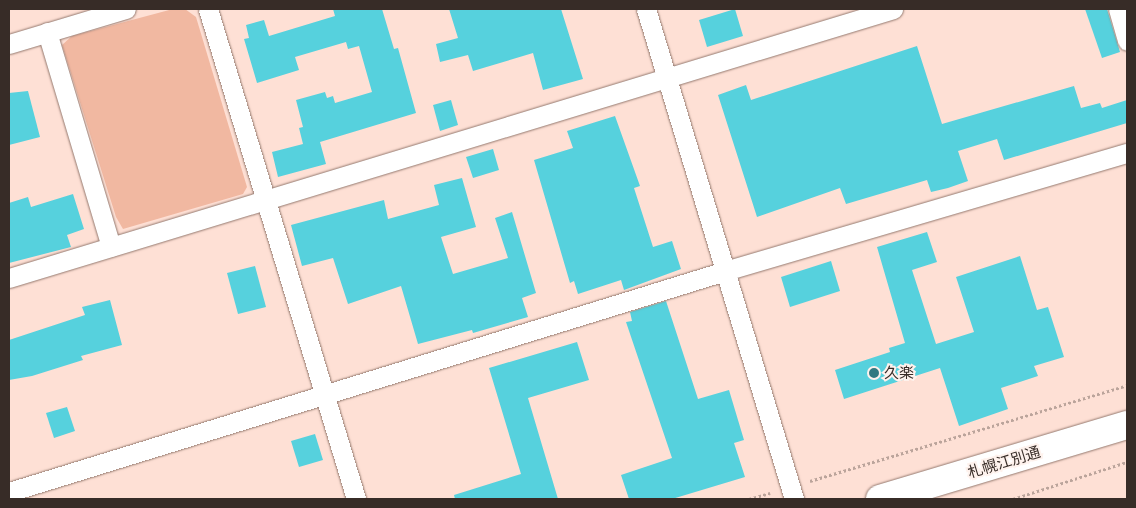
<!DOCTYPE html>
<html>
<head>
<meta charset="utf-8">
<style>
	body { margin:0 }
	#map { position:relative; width:1136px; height:508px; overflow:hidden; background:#fee0d5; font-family:"Open Sans","Noto Sans JP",sans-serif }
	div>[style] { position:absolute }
	.green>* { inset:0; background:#f1b8a1 }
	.building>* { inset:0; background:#56d1dd }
	.path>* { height:3px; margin-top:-1.5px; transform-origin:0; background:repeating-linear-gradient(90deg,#bba49b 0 2.5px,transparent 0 5px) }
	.roads { filter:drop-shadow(0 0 1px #94796f) drop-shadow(0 0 1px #94796f) }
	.minor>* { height:19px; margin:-9.5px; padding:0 9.5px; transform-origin:9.5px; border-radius:9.5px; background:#fff }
	.trunk>* { height:28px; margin:-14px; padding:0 14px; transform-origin:14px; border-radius:14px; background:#fff }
	.dots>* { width:14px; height:14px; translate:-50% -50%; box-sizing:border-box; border:2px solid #fef2ed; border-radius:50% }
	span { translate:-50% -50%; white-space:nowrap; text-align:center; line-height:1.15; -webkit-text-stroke:4px #fef2ed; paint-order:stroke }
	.poi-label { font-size:15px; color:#372c27 }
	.left { translate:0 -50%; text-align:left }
	.street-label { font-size:15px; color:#372c27 }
	.frame { position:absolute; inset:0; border:10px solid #372c27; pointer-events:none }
</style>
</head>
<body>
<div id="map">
	<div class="green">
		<i style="clip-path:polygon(173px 9px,185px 9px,196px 17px,247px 187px,243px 194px,123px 229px,116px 217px,62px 45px,72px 36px)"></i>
	</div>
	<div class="building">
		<i style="clip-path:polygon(333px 9px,382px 9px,394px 49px,398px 48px,416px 113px,320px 142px,326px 164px,278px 177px,272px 152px,303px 144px,299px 128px,303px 127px,296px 100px,325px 92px,327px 98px,333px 96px,335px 103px,372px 92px,359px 46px,348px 49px,346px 42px,295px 57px,299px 70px,257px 83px,244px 39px,249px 38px,246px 25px,264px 20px,269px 36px,335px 16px)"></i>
		<i style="clip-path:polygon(449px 9px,561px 9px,583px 79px,543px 90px,533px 53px,473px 71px,468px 55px,440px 62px,436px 44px,458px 38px)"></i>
		<i style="clip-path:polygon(735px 9px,743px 36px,707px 47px,699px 20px)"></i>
		<i style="clip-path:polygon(1085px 9px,1107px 9px,1120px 52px,1102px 58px)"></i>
		<i style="clip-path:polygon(917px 46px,942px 124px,1074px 86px,1081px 108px,1100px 103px,1102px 108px,1127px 100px,1127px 123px,1004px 160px,997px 139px,958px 151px,968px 181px,948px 188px,931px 192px,927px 180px,846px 204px,840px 188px,757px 217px,718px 95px,746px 85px,751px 100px)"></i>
		<i style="clip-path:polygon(28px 91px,40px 137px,9px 145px,9px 93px)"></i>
		<i style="clip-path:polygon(451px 100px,458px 125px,440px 131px,433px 105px)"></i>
		<i style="clip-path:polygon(615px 116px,640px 186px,634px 188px,653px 247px,672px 241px,681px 269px,624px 290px,621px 280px,578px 294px,574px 281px,570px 283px,534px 160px,573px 148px,567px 131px)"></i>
		<i style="clip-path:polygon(493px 149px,499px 170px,473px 178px,466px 157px)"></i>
		<i style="clip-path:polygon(462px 178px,476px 227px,441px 237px,453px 274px,508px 258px,495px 218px,512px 212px,536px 293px,522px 298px,528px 317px,473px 333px,472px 330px,418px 344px,401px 286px,348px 304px,333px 258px,302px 266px,291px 225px,384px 200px,388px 219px,439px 205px,434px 185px)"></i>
		<i style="clip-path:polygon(73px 194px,84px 229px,67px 235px,71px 247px,9px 263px,9px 203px,28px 197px,31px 207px)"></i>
		<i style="clip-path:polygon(927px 232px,937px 262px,912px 270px,936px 344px,974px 332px,956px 277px,1020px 256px,1037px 310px,1048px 307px,1064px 357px,1034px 366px,1038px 376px,1001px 388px,1008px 409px,959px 426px,940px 368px,844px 399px,835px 370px,890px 352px,889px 348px,905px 343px,877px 247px)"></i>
		<i style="clip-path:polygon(831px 261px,840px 291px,790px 307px,781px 277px)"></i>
		<i style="clip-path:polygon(255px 266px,266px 307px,238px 314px,227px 273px)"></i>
		<i style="clip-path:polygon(110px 300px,122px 345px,81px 356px,83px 360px,32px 376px,9px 380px,9px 340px,85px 315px,82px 307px)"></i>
		<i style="clip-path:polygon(666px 301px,698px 399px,729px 390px,744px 440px,734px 443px,745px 477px,672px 499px,629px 499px,621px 475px,672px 458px,626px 322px,632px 321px,630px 312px)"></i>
		<i style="clip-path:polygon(577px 342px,589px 380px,528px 398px,558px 499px,455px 499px,454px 495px,521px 474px,489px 368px)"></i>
		<i style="clip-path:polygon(67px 407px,75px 431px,54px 438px,46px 413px)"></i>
		<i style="clip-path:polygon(315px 434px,323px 460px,299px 467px,291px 441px)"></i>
	</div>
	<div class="path">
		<i style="left:810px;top:481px;width:331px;rotate:-16.8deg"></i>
		<i style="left:749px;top:499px;width:22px;rotate:-16deg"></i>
		<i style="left:1013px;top:499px;width:120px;rotate:-18deg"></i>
	</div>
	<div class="roads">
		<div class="minor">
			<i style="left:208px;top:9px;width:512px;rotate:73.19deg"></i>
			<i style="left:646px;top:9px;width:512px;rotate:73.19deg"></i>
			<i style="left:1118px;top:9px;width:33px;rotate:74deg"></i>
			<i style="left:47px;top:32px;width:224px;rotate:73.4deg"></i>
			<i style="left:9px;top:44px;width:122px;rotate:-16.7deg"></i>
			<i style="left:9px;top:278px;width:924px;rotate:-16.92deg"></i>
			<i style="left:9px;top:492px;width:749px;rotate:-17.15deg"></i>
			<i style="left:725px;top:271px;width:419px;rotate:-16.4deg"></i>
		</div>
		<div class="trunk">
			<i style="left:880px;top:499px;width:258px;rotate:-16.7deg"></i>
		</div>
	</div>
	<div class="dots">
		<i style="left:874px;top:373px;background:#317981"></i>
	</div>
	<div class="poi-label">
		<span class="left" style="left:884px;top:373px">久楽</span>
	</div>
	<div class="street-label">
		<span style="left:1004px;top:462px;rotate:-17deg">札幌江別通</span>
	</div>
	<div class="frame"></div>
</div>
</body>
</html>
